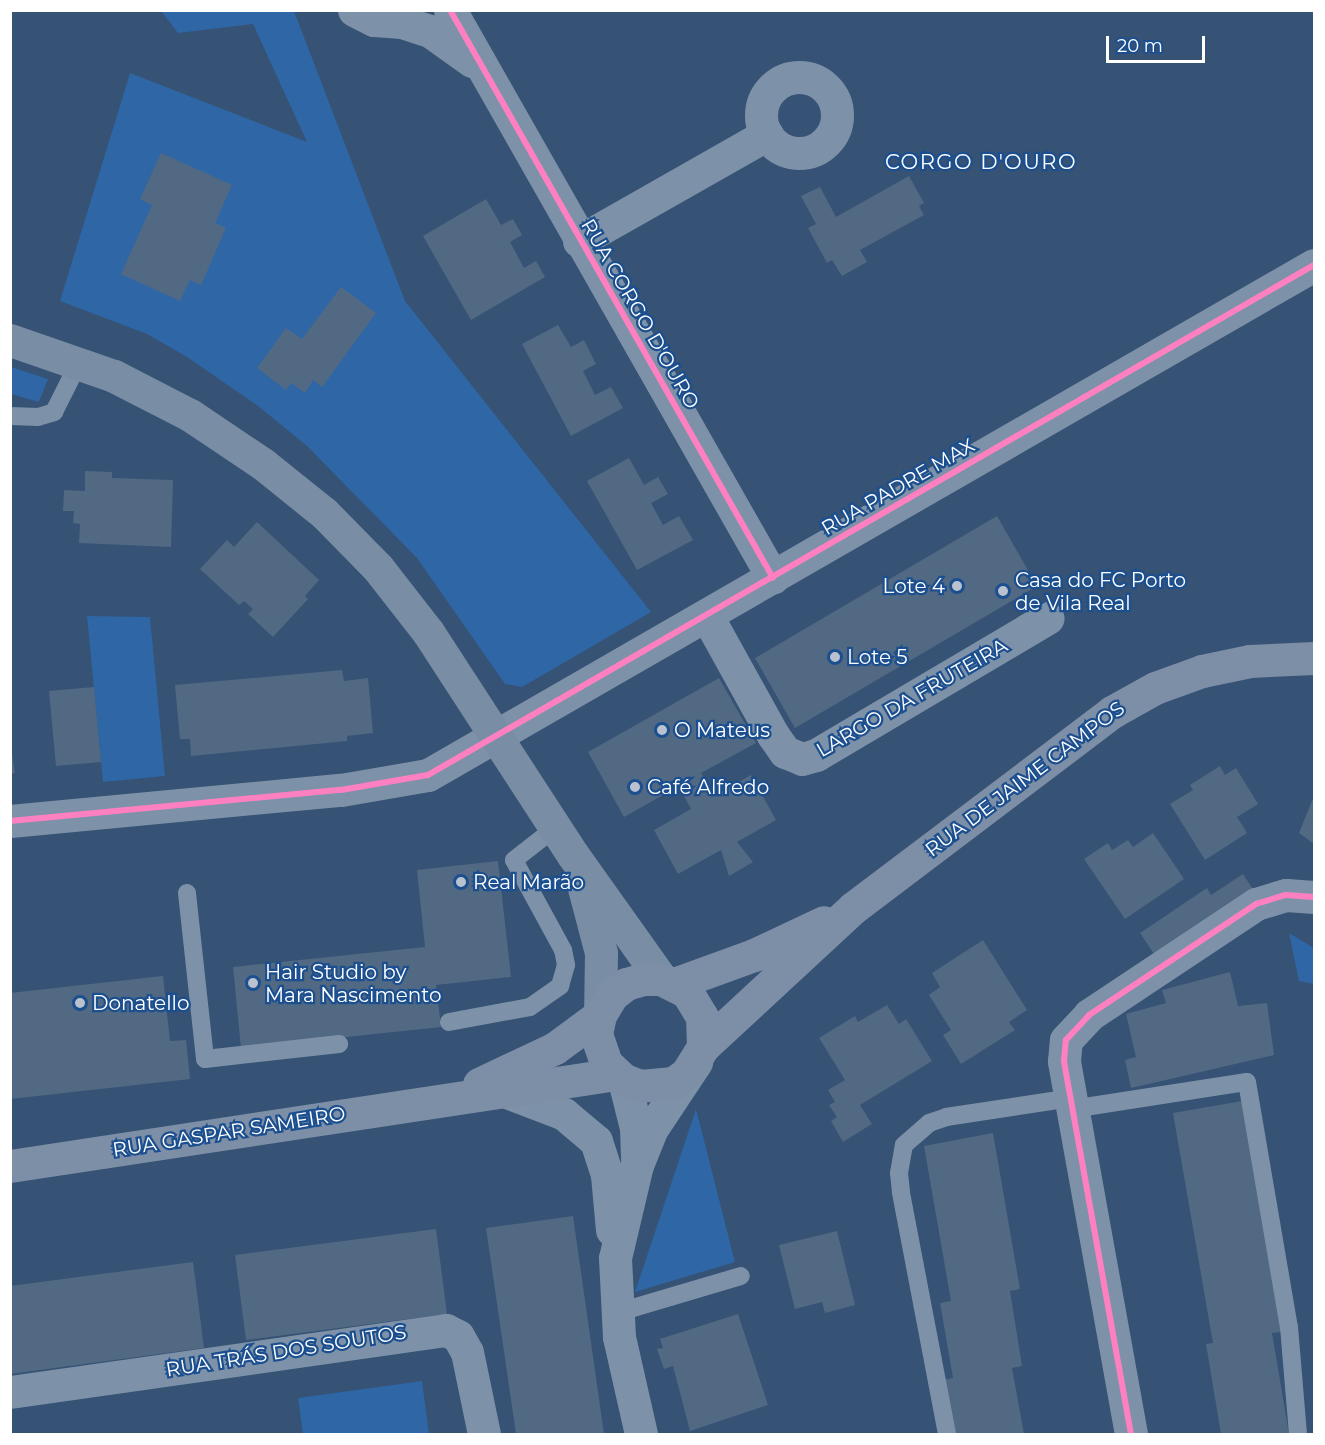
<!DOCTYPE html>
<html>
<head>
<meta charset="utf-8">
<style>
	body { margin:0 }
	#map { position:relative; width:1325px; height:1445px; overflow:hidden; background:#365274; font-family:Montserrat,sans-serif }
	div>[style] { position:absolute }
	.green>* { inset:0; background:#2f66a5 }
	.building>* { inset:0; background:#526984 }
	.service>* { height:18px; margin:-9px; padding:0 9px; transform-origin:9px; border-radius:9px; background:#7d92a8 }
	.minor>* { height:33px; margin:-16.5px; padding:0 16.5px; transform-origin:16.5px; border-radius:16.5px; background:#7d92a8 }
	.minor>.ring { margin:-16.5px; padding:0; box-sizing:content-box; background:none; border:33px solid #7d92a8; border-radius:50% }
	.secondary>* { height:33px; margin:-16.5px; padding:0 16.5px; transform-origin:16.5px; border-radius:16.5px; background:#798da4 }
	.primary>* { height:33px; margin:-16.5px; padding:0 16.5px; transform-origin:16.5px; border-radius:16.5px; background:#7d8ea7 }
	.cycleway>* { height:6px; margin:-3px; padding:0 3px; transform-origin:3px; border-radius:3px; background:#ff80c0 }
	.dots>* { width:16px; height:16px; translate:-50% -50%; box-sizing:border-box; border:3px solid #1b4f8f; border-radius:50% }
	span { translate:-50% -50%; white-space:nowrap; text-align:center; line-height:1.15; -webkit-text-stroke:4.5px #1b4f8f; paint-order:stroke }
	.street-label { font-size:20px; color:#fff }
	.poi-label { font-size:20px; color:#fff }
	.left { translate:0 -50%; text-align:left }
	.right { translate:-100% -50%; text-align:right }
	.neighbourhood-label { font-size:21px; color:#fff; letter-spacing:1.5px }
	.frame { position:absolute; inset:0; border:12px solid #fff; pointer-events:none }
	.scale { position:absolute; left:1106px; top:36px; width:99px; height:27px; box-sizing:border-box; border:3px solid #fff; border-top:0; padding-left:8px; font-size:18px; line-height:21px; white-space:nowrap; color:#fff; -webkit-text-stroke:4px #1b4f8f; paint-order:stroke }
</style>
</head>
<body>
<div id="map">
	<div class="green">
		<i style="clip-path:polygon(161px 11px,294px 11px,405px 301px,651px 612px,522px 687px,505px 684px,417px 558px,307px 446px,258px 406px,187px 357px,147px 334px,60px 301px,130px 73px,307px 142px,253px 24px,178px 33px)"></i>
		<i style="clip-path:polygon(11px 367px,48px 379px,39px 402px,11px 394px)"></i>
		<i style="clip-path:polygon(87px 616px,150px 617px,165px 776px,103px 782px)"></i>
		<i style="clip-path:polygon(1289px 933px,1314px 948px,1314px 984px,1299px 981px)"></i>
		<i style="clip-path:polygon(696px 1109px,735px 1262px,635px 1292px)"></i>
		<i style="clip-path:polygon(422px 1381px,429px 1434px,303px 1434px,298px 1398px)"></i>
	</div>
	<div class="building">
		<i style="clip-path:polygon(161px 153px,232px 185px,215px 223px,226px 228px,201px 285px,190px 280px,180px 301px,121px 274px,152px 205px,140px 199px)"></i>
		<i style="clip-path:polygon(909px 176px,924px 203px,919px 206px,924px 215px,860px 250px,867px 262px,842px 276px,832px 260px,827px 263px,808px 228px,816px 224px,801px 196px,820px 187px,836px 217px)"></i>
		<i style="clip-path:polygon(486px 199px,501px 225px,513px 219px,522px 235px,510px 242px,524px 268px,536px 261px,545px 277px,471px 320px,423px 236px)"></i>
		<i style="clip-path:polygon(341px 287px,376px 313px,322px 387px,313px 380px,305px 393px,291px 383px,286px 390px,257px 368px,286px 328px,302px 339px)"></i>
		<i style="clip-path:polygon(558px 325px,571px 347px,584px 340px,596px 364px,583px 371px,595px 395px,611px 387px,623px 408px,571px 436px,522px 344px)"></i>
		<i style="clip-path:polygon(629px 458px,644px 485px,658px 477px,668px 494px,651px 503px,663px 525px,679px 516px,693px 540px,637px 570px,587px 481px)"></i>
		<i style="clip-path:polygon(85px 471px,112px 472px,112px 478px,173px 480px,171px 547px,79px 543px,80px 524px,73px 523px,74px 511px,63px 511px,64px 490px,85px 491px)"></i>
		<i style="clip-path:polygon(997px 516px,1037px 586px,795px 728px,755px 658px)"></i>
		<i style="clip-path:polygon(257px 522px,319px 580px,305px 596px,308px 599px,273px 637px,248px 614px,253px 609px,244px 601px,239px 605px,200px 569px,227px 540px,234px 547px)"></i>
		<i style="clip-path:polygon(342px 670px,344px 681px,368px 678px,373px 733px,347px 736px,347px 741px,191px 756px,190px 739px,180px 739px,175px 685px)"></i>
		<i style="clip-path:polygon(719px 678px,756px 743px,701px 773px,714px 796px,751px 775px,776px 820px,737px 842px,753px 862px,729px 876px,721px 850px,678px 874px,654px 830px,691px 809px,679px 786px,624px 817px,588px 752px)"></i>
		<i style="clip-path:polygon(94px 687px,101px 762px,56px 766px,49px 691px)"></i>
		<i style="clip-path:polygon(10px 741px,15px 773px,10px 774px)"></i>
		<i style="clip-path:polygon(1220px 766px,1225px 775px,1236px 768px,1258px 804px,1237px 817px,1247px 833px,1205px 860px,1170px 804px,1193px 790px,1190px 785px)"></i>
		<i style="clip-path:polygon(1314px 796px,1314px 844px,1299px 833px)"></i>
		<i style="clip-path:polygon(1153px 833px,1184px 879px,1125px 919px,1084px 859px,1108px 843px,1112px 850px,1128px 840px,1133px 847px)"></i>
		<i style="clip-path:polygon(498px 861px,511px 977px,436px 985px,441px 1027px,241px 1048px,233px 967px,425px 947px,417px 870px)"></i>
		<i style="clip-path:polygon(1243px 874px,1254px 891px,1156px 957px,1140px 933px,1207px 888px,1211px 895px)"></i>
		<i style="clip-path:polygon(983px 940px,1027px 1010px,1009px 1022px,1015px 1030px,961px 1064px,943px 1035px,951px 1030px,929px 995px,940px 987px,932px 973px)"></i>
		<i style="clip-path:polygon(1230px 972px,1238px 1006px,1267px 1003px,1274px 1055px,1131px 1088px,1125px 1060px,1136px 1057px,1126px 1014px,1166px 1003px,1162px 990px)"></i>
		<i style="clip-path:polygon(163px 976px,170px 1041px,186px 1040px,190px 1079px,10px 1099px,10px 993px)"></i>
		<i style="clip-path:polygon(887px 1005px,899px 1024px,906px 1019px,932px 1061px,860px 1105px,872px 1124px,843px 1142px,831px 1121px,837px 1117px,829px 1105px,835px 1102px,828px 1090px,845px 1080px,819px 1038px,855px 1016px,858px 1022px)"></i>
		<i style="clip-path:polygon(1242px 1101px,1281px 1332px,1272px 1333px,1289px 1434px,1221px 1434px,1206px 1344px,1213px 1343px,1173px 1113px)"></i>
		<i style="clip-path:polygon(993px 1133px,1020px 1289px,1010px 1291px,1022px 1366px,1012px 1368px,1024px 1434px,953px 1434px,943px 1380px,953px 1378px,940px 1303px,951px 1301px,924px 1146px)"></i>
		<i style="clip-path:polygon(573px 1216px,604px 1434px,516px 1434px,486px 1228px)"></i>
		<i style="clip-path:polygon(436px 1229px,447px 1314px,246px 1340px,235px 1255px)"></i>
		<i style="clip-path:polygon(837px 1231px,855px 1305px,825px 1313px,822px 1302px,795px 1309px,779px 1245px)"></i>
		<i style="clip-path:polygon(193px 1262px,204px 1348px,10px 1374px,10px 1286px)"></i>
		<i style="clip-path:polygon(738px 1314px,768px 1405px,690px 1431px,673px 1366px,664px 1369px,657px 1349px,663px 1348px,660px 1339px)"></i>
	</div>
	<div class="service">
		<i style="left:10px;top:416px;width:28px;rotate:2deg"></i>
		<i style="left:38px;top:417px;width:17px;rotate:-17deg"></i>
		<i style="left:54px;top:412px;width:56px;rotate:-63.4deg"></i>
		<i style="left:187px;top:893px;width:167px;rotate:83.8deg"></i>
		<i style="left:205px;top:1059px;width:135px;rotate:-6.4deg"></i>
		<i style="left:449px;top:1022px;width:82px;rotate:-10.5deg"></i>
		<i style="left:530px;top:1007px;width:37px;rotate:-35deg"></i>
		<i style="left:560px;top:986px;width:22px;rotate:-74deg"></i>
		<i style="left:566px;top:965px;width:15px;rotate:-101deg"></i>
		<i style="left:563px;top:950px;width:102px;rotate:-118.6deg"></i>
		<i style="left:514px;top:860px;width:52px;rotate:-38deg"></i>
		<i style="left:1072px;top:1109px;width:177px;rotate:-8.8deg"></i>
		<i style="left:1247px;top:1082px;width:249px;rotate:80.3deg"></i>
		<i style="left:1289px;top:1327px;width:107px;rotate:85.2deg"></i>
		<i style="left:616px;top:1313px;width:130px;rotate:-16.5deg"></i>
		<i style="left:947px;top:1434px;width:246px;rotate:-100.8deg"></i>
		<i style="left:901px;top:1192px;width:19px;rotate:-96deg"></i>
		<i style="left:899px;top:1173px;width:28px;rotate:-80deg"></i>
		<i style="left:904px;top:1145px;width:33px;rotate:-41deg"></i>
		<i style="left:929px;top:1123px;width:18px;rotate:-19deg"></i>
		<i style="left:946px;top:1117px;width:126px;rotate:-8.6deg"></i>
	</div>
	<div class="minor">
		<i style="left:354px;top:10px;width:22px;rotate:27deg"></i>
		<i style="left:374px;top:20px;width:28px;rotate:4deg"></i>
		<i style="left:402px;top:22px;width:29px;rotate:18deg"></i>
		<i style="left:430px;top:31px;width:52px;rotate:35.5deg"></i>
		<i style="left:450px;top:10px;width:653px;rotate:60.37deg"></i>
		<i class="ring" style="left:761px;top:77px;width:43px;height:43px"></i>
		<i style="left:579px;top:241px;width:216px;rotate:-29.6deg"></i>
		<i style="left:707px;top:616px;width:136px;rotate:61deg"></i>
		<i style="left:773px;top:735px;width:21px;rotate:55deg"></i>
		<i style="left:785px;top:752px;width:18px;rotate:22deg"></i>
		<i style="left:802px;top:759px;width:15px;rotate:-16deg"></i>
		<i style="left:816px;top:755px;width:269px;rotate:-30.6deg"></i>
		<i style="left:10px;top:821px;width:332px;rotate:-5.4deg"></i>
		<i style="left:341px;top:790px;width:88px;rotate:-9.8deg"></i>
		<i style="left:428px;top:775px;width:1022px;rotate:-29.93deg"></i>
		<i style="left:624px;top:1080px;width:49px;rotate:76deg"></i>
		<i style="left:636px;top:1128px;width:32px;rotate:88deg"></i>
		<i style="left:507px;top:1092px;width:61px;rotate:21.1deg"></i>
		<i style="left:564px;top:1114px;width:42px;rotate:40.2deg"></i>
		<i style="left:596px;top:1141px;width:36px;rotate:72deg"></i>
		<i style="left:607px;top:1175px;width:55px;rotate:84.8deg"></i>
		<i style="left:10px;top:1392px;width:440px;rotate:-8.1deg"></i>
		<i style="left:446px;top:1330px;width:13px;rotate:27deg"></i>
		<i style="left:458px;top:1336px;width:18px;rotate:61deg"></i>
		<i style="left:467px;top:1352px;width:84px;rotate:78.3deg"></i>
		<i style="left:641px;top:1434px;width:99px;rotate:-102.8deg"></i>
		<i style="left:619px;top:1337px;width:79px;rotate:-92.9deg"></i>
		<i style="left:615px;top:1258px;width:96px;rotate:-76.7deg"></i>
		<i style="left:637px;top:1165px;width:38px;rotate:-68deg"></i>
		<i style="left:651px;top:1130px;width:82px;rotate:-56.5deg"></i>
		<i style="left:1131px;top:1434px;width:379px;rotate:-100.2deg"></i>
		<i style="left:1064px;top:1061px;width:21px;rotate:-85deg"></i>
		<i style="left:1066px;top:1040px;width:34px;rotate:-47deg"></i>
		<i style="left:1089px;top:1015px;width:201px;rotate:-33.6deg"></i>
		<i style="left:1256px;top:904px;width:31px;rotate:-17deg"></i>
		<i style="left:1286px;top:895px;width:28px;rotate:4deg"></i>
	</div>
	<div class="secondary">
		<i style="left:10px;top:340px;width:110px;rotate:19.1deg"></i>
		<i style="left:114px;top:376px;width:85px;rotate:27.2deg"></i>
		<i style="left:190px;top:415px;width:88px;rotate:33.9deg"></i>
		<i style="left:263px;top:464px;width:78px;rotate:38.8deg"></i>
		<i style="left:324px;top:513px;width:77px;rotate:45.5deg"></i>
		<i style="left:378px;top:568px;width:81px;rotate:52deg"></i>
		<i style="left:428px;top:632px;width:266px;rotate:57deg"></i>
		<i style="left:573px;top:855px;width:152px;rotate:54.6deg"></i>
		<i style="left:584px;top:888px;width:67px;rotate:75.3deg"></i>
		<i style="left:601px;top:953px;width:62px;rotate:90.9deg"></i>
	</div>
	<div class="primary">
		<i style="left:674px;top:984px;width:85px;rotate:-19.9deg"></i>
		<i style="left:754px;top:955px;width:77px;rotate:-25.2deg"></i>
		<i style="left:703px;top:1047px;width:205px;rotate:-42.8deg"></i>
		<i style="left:853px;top:908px;width:325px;rotate:-37.1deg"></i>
		<i style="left:1112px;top:712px;width:49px;rotate:-29.2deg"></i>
		<i style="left:1155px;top:688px;width:50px;rotate:-19.9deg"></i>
		<i style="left:1202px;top:671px;width:49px;rotate:-11.8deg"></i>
		<i style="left:1250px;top:661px;width:64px;rotate:-2.7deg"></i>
		<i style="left:479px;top:1084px;width:84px;rotate:-25.3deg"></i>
		<i style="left:555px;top:1048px;width:56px;rotate:-36.3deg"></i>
		<i style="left:600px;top:1015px;width:23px;rotate:-59deg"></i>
		<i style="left:612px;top:995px;width:18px;rotate:-38deg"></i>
		<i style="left:626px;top:984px;width:18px;rotate:-16deg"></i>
		<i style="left:643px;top:979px;width:18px"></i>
		<i style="left:661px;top:979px;width:29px;rotate:27deg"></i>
		<i style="left:687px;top:992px;width:29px;rotate:59deg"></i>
		<i style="left:702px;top:1017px;width:30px;rotate:88deg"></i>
		<i style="left:703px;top:1047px;width:31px;rotate:122deg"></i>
		<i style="left:687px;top:1073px;width:17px;rotate:144deg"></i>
		<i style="left:673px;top:1083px;width:33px;rotate:175deg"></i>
		<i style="left:640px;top:1086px;width:17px;rotate:-159deg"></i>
		<i style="left:624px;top:1080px;width:25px;rotate:-137deg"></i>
		<i style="left:606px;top:1063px;width:31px;rotate:-109deg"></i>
		<i style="left:596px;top:1034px;width:19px;rotate:-78deg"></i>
		<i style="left:10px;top:1166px;width:613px;rotate:-8.63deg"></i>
	</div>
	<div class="cycleway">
		<i style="left:450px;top:10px;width:653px;rotate:60.37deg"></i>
		<i style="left:10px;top:821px;width:332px;rotate:-5.4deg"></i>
		<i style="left:341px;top:790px;width:88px;rotate:-9.8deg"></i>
		<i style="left:428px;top:775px;width:1022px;rotate:-29.93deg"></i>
		<i style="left:1131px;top:1434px;width:379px;rotate:-100.2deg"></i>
		<i style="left:1064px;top:1061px;width:21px;rotate:-85deg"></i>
		<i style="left:1066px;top:1040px;width:34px;rotate:-47deg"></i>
		<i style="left:1089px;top:1015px;width:201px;rotate:-33.6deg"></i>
		<i style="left:1256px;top:904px;width:31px;rotate:-17deg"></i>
		<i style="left:1286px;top:895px;width:28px;rotate:4deg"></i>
	</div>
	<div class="dots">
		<i style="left:957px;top:586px;background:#b9c2ce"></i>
		<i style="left:1003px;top:591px;background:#b9c2ce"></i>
		<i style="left:835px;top:657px;background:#b9c2ce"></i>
		<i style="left:662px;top:730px;background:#b9c2ce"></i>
		<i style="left:635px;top:787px;background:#b9c2ce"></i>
		<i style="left:461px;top:882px;background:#b9c2ce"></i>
		<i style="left:253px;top:983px;background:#b9c2ce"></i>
		<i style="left:80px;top:1003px;background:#b9c2ce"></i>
	</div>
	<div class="street-label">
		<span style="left:640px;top:314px;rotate:60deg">RUA CORGO D'OURO</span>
		<span style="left:898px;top:487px;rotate:-30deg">RUA PADRE MAX</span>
		<span style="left:912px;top:698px;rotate:-30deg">LARGO DA FRUTEIRA</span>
		<span style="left:1025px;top:779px;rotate:-37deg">RUA DE JAIME CAMPOS</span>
		<span style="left:229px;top:1132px;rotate:-9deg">RUA GASPAR SAMEIRO</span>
		<span style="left:286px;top:1351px;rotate:-9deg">RUA TRÁS DOS SOUTOS</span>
	</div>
	<div class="poi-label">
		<span class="left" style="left:1015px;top:592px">Casa do FC Porto<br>de Vila Real</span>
		<span class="right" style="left:945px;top:586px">Lote 4</span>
		<span class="left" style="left:847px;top:657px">Lote 5</span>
		<span class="left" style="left:674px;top:730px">O Mateus</span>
		<span class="left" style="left:647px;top:787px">Café Alfredo</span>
		<span class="left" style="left:473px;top:882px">Real Marão</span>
		<span class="left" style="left:265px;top:984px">Hair Studio by<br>Mara Nascimento</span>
		<span class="left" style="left:92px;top:1003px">Donatello</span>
	</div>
	<div class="neighbourhood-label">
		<span style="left:981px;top:162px">CORGO D'OURO</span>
	</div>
	<div class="frame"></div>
	<div class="scale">20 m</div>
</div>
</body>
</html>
